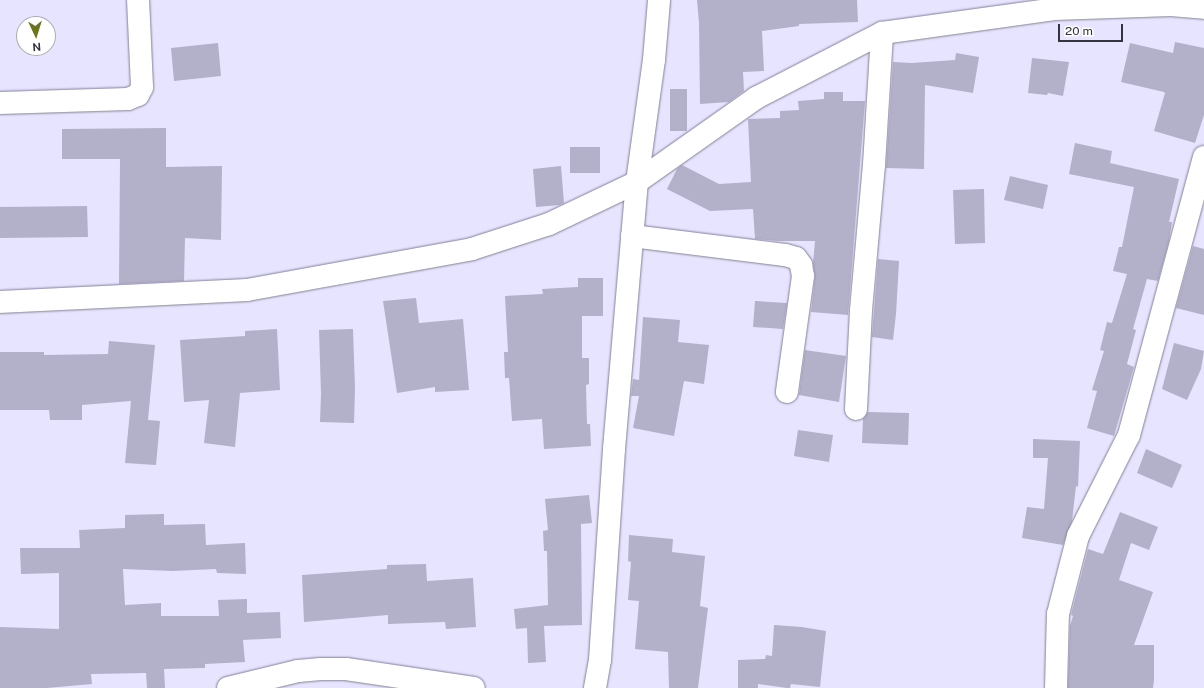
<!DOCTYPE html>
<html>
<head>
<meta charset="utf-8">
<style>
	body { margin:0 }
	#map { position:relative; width:1204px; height:688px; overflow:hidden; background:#e6e4fe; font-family:"Public Sans",sans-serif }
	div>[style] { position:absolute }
	.building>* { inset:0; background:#b3b0ca }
	.roads { filter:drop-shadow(0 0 1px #838098) drop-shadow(0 0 1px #838098) }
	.minor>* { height:22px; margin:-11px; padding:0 11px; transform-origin:11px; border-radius:11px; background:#fff }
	span { translate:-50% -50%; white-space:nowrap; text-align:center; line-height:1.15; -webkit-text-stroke:3px #fff; paint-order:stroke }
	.north { position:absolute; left:16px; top:16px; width:40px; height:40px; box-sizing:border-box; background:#fff; border:1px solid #aeaeb2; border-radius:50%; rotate:176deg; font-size:11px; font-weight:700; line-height:16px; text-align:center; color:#35343e }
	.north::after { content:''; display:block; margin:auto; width:14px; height:18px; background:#6b731b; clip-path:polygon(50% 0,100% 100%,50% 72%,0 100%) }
	.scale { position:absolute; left:1058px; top:24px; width:65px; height:18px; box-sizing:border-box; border:2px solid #35343e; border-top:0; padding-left:5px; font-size:12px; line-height:14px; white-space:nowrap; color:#35343e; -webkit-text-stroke:3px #fff; paint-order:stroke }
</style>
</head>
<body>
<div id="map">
	<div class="building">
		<i style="clip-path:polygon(697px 0,857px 0,858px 22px,799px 24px,799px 26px,762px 31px,764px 71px,743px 72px,744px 91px,729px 102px,700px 104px,699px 23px)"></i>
		<i style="clip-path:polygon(1175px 42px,1204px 48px,1204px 115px,1195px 143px,1154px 131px,1165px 93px,1164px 92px,1121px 82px,1130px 43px,1173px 53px)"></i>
		<i style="clip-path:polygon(218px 43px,221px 76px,174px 81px,171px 48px)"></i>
		<i style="clip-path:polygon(956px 53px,979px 57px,973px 93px,925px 85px,924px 169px,886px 168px,893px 62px,912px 63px,955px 60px)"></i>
		<i style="clip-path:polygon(1032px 58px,1069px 62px,1063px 96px,1048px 93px,1047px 95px,1028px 93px)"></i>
		<i style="clip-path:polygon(670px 89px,687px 89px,687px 131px,670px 131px)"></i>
		<i style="clip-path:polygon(824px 92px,843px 92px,843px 101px,865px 101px,848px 315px,811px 312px,815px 277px,813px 263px,815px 241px,778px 241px,755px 239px,753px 209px,710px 211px,667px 189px,677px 169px,682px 165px,719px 184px,751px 182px,748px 119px,780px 118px,780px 111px,799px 110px,798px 101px,824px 99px)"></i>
		<i style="clip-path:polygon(166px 128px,166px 167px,222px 166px,221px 240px,185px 238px,184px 281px,119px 284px,120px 159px,62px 159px,62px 129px)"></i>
		<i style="clip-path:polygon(1075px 143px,1112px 151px,1110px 163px,1179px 179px,1169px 222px,1172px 222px,1169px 241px,1158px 281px,1147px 279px,1133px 329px,1136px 330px,1127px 364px,1134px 367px,1114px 436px,1087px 428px,1097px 391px,1092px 390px,1104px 351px,1100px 350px,1107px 322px,1112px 323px,1127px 274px,1113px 271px,1119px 247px,1122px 247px,1134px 187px,1069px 174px)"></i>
		<i style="clip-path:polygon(570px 147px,600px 147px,600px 173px,570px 173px)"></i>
		<i style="clip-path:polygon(561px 166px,564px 203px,560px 205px,536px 207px,533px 169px)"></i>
		<i style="clip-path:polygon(1010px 176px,1048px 185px,1043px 209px,1004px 200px)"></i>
		<i style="clip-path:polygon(984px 189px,985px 243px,955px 244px,953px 190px)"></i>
		<i style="clip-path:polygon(87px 206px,88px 237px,0 238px,0 207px)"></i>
		<i style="clip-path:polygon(1193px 246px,1204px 249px,1204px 315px,1176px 308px)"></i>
		<i style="clip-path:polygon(878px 259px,899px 261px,896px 314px,893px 340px,872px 337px)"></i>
		<i style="clip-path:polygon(578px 278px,603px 278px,603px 316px,582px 316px,582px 358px,589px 358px,589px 384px,586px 385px,587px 424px,590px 424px,591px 446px,544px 449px,542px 419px,512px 421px,509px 378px,505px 378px,504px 352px,508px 352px,505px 296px,543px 294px,542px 289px,578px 287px)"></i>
		<i style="clip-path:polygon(416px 298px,419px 323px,463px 319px,469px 390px,435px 392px,435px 387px,397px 393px,383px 301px)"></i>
		<i style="clip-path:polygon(755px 301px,787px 303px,783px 329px,753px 327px)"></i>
		<i style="clip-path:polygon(643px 317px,680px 320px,678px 342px,709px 345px,704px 384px,684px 381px,674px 436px,633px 428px,639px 396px,631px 396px,633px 379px,639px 380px)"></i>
		<i style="clip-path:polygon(277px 329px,280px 390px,240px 393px,235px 447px,204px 443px,209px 400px,184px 402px,180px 340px,245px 336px,245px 331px)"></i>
		<i style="clip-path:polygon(353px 329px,355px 388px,354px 423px,320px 422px,321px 394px,319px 330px)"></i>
		<i style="clip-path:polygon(109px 341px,155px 345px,148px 420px,160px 421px,156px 465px,125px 463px,131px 401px,82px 405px,82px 420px,50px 420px,49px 410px,0 410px,0 352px,44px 352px,44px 355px,108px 354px)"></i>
		<i style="clip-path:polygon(1174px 343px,1204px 351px,1201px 369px,1187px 400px,1162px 389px)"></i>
		<i style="clip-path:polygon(805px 350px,846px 356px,839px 402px,799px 395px)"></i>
		<i style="clip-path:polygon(868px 412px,909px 413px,908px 445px,862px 443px,863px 419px)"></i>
		<i style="clip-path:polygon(798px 430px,833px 435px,829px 462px,794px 456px)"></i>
		<i style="clip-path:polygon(1033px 439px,1080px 441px,1078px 487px,1076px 486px,1072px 521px,1063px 545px,1022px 538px,1027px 507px,1044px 509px,1048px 458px,1033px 458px)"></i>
		<i style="clip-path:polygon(1146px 449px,1182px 465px,1172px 488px,1137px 473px)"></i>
		<i style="clip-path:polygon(589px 495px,592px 523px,581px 524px,582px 625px,544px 626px,546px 662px,528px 663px,527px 628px,516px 629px,514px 609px,548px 605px,547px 551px,544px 551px,543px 531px,548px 530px,545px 499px)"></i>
		<i style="clip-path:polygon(1120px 512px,1158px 527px,1149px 550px,1131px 543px,1119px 580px,1153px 592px,1134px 645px,1154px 645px,1154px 680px,1153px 688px,1068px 688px,1070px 626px,1073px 616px,1071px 615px,1088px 549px,1103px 554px)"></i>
		<i style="clip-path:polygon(164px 514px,164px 525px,205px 524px,206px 545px,245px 543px,246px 574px,217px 573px,216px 569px,172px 571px,123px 569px,125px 605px,161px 603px,161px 616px,219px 616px,218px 600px,247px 599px,247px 613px,280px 612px,281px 638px,243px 640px,245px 662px,205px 664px,205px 668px,164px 669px,165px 688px,147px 688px,146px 673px,91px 674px,92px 684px,47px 688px,0 688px,0 627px,59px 629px,59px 573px,21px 574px,20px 548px,80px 548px,79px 530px,125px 528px,125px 515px)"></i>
		<i style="clip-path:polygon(629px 535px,673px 539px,672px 552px,705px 556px,700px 606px,708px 608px,698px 688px,669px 688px,668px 652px,635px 649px,639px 601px,628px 600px,631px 562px,628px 561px)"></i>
		<i style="clip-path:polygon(426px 564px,427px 581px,473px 578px,476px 627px,446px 629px,445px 622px,388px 624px,388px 615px,304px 622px,302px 575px,387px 569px,387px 565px)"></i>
		<i style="clip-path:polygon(774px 625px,802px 627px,826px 631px,820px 687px,791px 684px,790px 688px,787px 688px,758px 684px,758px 688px,738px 688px,738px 660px,765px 659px,766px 655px,772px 656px)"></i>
	</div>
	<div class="roads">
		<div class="minor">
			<i style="left:0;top:103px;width:128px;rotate:-1.8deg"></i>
			<i style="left:128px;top:99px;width:11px;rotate:-22deg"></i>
			<i style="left:138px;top:95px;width:9px;rotate:-63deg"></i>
			<i style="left:142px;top:87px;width:87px;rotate:-92.6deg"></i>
			<i style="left:632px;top:236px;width:154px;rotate:7.1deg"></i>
			<i style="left:785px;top:255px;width:11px;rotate:15deg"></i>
			<i style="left:796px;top:258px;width:9px;rotate:54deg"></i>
			<i style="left:801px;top:265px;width:11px;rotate:80deg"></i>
			<i style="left:803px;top:276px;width:117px;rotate:97.9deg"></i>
			<i style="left:0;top:302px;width:247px;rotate:-2.8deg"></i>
			<i style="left:247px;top:290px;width:229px;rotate:-10.3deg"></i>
			<i style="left:472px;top:249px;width:81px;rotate:-18deg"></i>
			<i style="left:549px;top:224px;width:98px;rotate:-25.5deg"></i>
			<i style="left:637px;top:182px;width:146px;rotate:-35.2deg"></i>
			<i style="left:756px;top:98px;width:142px;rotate:-27.3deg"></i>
			<i style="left:882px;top:33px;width:174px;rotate:-7.9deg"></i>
			<i style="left:1054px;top:9px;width:117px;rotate:-2deg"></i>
			<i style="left:1171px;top:5px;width:33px;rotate:5deg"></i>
			<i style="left:856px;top:409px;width:99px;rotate:-87.1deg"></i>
			<i style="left:861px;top:310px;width:146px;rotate:-84.9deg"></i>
			<i style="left:874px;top:165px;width:132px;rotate:-86.5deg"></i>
			<i style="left:228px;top:688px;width:72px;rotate:-13.7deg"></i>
			<i style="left:298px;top:671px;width:23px;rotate:-5deg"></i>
			<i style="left:321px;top:669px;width:25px"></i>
			<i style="left:346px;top:669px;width:129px;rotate:8.4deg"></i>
			<i style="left:595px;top:688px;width:28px;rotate:-80deg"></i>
			<i style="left:600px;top:660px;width:211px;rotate:-86.2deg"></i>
			<i style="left:614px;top:449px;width:268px;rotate:-85.1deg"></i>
			<i style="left:637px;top:182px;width:123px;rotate:-82.1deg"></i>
			<i style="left:654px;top:60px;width:60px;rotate:-85.2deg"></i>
			<i style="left:1056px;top:688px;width:74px;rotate:-88.5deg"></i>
			<i style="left:1058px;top:614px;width:81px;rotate:-75.6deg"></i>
			<i style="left:1078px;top:536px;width:113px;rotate:-63.2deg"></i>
			<i style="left:1129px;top:435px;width:288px;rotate:-74.9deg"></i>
		</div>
	</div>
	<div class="north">N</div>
	<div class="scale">20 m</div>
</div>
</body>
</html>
